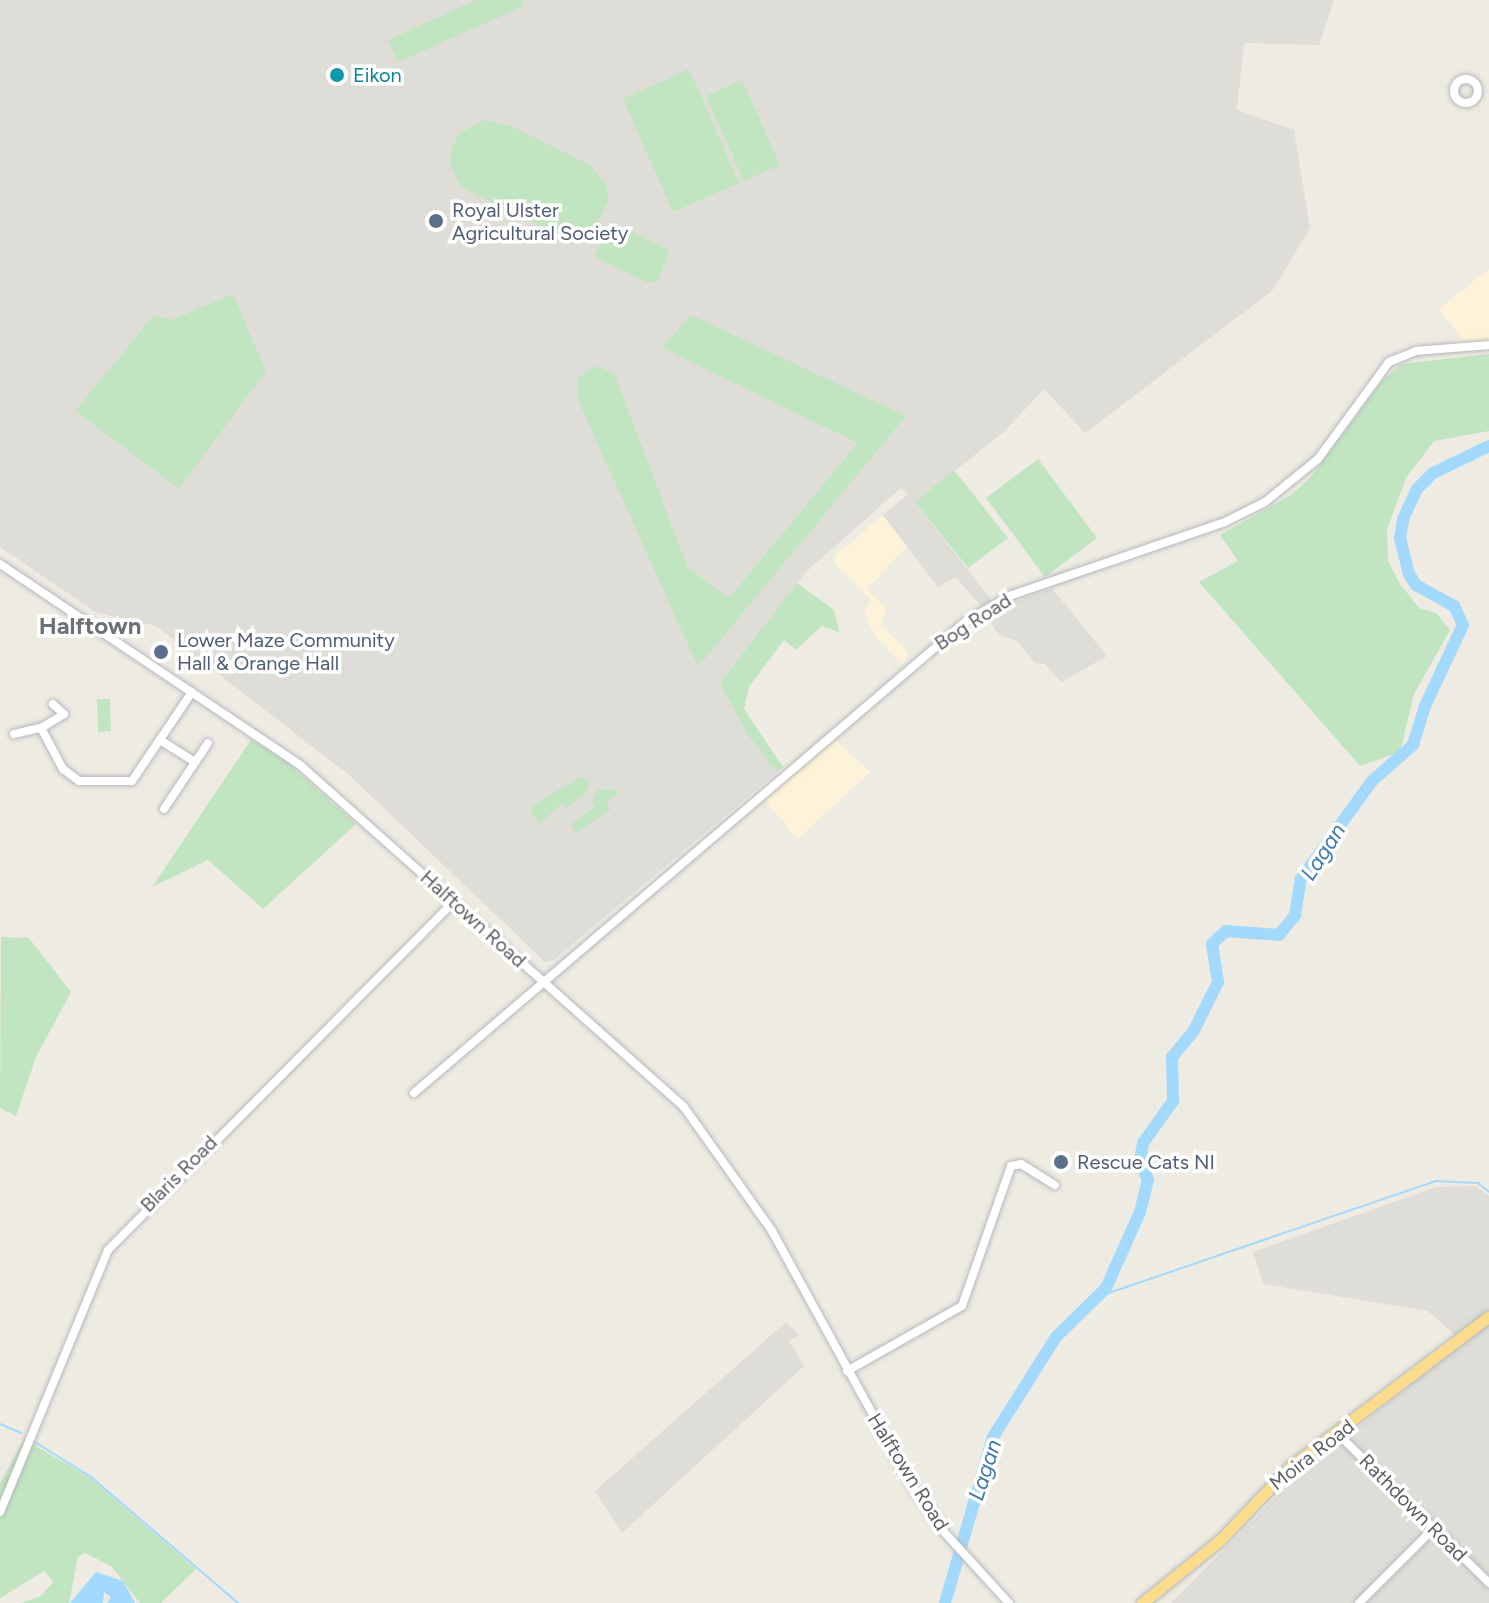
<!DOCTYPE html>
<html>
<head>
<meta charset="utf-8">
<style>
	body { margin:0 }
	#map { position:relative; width:1489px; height:1603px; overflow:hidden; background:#eeebe3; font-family:Figtree,sans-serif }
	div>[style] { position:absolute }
	.commercial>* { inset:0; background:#fdf3d8 }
	.industrial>* { inset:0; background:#dfddd7 }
	.green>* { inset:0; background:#c1e5c0 }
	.water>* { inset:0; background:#a3d9fd }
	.stream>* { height:2px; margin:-1px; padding:0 1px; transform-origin:1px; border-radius:1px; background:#a3d9fd }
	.river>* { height:12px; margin:-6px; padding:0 6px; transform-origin:6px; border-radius:6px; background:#a3d9fd }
	.roads { filter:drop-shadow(0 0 2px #b5b9bd) drop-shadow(0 0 2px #b5b9bd) }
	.minor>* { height:8px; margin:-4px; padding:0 4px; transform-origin:4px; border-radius:4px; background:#fff }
	.minor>.ring { margin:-4px; padding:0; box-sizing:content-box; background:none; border:8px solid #fff; border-radius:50% }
	.highway>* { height:11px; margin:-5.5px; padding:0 5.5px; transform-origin:5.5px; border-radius:5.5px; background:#fbdc8c }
	.dots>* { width:22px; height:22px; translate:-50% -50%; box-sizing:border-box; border:4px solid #fff; border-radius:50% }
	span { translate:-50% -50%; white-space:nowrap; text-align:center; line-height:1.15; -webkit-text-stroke:7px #fff; paint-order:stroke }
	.culture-label { font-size:20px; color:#0d838f }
	.left { translate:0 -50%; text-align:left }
	.service-label { font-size:20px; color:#4e5e75 }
	.street-label { font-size:20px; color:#5b5f63 }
	.water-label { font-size:22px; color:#4179af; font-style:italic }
	.quarter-label { font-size:24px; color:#6c7175; font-weight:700 }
</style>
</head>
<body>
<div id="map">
	<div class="commercial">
		<i style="clip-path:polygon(1489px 269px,1489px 343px,1449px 345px,1461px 337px,1439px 309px)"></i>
		<i style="clip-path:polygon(883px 515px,907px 547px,867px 589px,887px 608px,881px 624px,908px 653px,903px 665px,873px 633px,865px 611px,871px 600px,834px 563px,836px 555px)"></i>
		<i style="clip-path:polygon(833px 738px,870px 772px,798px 839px,763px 798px)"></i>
	</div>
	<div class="industrial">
		<i style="clip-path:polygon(0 0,1334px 0,1319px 45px,1244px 43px,1237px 110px,1294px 130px,1310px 228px,1272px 291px,1085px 433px,1044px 389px,1004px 432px,915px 502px,992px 601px,982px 607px,955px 577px,938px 587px,883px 515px,908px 494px,901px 488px,808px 570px,720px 683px,747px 734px,777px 772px,554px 960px,545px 962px,348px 774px,156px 626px,97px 613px,0 547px)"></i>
		<i style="clip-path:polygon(1052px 588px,1107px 656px,1061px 682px,1045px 664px,1035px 663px,1017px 641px,999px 635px,985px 613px)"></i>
		<i style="clip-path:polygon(1476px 1186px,1489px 1196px,1489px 1603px,1171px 1603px,1292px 1481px,1463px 1342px,1428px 1311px,1263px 1284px,1253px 1252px,1436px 1187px)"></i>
		<i style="clip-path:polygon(786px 1322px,799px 1335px,789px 1341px,804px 1366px,622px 1533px,595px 1491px)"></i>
	</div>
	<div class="green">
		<i style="clip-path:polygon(476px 0,521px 0,524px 6px,398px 62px,388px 40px)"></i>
		<i style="clip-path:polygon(689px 69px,739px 183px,673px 212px,623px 99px)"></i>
		<i style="clip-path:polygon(742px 80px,780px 165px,744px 181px,706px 96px)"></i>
		<i style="clip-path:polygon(483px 120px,511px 126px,590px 165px,607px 186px,608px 201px,596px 226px,585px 234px,560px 236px,461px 187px,450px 164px,451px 149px,460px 133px)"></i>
		<i style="clip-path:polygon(612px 222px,670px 251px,658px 281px,649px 283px,594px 257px)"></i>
		<i style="clip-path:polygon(233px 294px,266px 371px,179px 489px,75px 411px,154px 315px,171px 320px)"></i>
		<i style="clip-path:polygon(691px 315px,906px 416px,698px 667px,577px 398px,578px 378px,595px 366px,614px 373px,688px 568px,729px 598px,858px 443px,662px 348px)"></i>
		<i style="clip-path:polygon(1489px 354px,1489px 431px,1434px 441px,1406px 478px,1387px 529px,1388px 561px,1400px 584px,1419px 608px,1436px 613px,1450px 630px,1414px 694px,1400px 752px,1360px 766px,1199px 582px,1238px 561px,1220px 535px,1291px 495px,1310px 478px,1382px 381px,1401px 364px)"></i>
		<i style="clip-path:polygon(1038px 459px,1097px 538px,1045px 577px,986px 498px)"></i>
		<i style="clip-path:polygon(954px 470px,1008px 538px,968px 568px,915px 502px)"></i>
		<i style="clip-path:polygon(797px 583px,834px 610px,840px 633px,822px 626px,796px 650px,784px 640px,749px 687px,744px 709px,783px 767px,777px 772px,747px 734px,720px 683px)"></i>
		<i style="clip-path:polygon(97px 699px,110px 699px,111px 731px,98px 732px)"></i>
		<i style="clip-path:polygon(251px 740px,283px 759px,356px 824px,263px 909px,208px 860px,152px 887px)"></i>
		<i style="clip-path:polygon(581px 777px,590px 782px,585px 793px,566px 808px,562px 803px,539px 825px,531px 812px,535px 804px)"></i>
		<i style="clip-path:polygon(598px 789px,620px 791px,606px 802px,611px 809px,576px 833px,571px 824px,595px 807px,592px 801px)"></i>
		<i style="clip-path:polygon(1px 937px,29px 938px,71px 992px,36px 1057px,16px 1116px,0 1108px)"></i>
		<i style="clip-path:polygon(24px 1439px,89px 1477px,196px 1569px,161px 1603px,140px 1603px,111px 1566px,85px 1553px,78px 1557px,69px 1603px,21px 1603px,41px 1596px,53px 1582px,44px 1571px,0 1598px,0 1483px)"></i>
	</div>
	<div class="water">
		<i style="clip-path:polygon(96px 1572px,123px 1581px,135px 1603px,107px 1603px,111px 1597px,104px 1592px,103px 1603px,70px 1603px)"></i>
	</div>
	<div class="stream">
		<i style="left:1097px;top:1297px;width:357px;rotate:-18.9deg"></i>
		<i style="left:1435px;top:1181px;width:43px;rotate:2.7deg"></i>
		<i style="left:1478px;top:1183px;width:14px;rotate:39deg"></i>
		<i style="left:0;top:1424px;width:23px;rotate:23deg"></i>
		<i style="left:33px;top:1441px;width:68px;rotate:31.8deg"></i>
		<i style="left:91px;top:1477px;width:194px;rotate:40.6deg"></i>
	</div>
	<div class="river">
		<i style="left:945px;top:1603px;width:173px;rotate:-73.9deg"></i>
		<i style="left:993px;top:1437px;width:118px;rotate:-57.8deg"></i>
		<i style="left:1056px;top:1337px;width:70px;rotate:-44.4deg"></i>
		<i style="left:1106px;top:1288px;width:83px;rotate:-65.9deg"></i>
		<i style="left:1140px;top:1212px;width:33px;rotate:-76deg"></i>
		<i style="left:1148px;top:1180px;width:22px;rotate:-112deg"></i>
		<i style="left:1140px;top:1160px;width:17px;rotate:-80deg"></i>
		<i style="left:1143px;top:1143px;width:52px;rotate:-54.5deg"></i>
		<i style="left:1173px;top:1101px;width:44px;rotate:-91.3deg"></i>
		<i style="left:1172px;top:1057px;width:33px;rotate:-50deg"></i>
		<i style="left:1193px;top:1032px;width:56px;rotate:-63.4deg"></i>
		<i style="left:1218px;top:982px;width:38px;rotate:-99deg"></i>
		<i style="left:1212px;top:944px;width:19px;rotate:-43deg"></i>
		<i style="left:1226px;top:931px;width:53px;rotate:4.3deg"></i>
		<i style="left:1279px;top:935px;width:26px;rotate:-51deg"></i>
		<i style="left:1295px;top:915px;width:36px;rotate:-81deg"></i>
		<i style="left:1301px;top:879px;width:121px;rotate:-54.1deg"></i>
		<i style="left:1372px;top:781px;width:55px;rotate:-41.3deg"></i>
		<i style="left:1413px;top:745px;width:41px;rotate:-72.9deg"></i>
		<i style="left:1425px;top:706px;width:89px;rotate:-64.9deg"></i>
		<i style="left:1463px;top:625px;width:21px;rotate:-115deg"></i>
		<i style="left:1454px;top:606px;width:43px;rotate:-151.1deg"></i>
		<i style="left:1416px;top:585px;width:13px;rotate:-122deg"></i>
		<i style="left:1409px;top:574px;width:36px;rotate:-104deg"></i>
		<i style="left:1400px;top:539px;width:20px;rotate:-81deg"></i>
		<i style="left:1403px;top:519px;width:33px;rotate:-65deg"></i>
		<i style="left:1417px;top:489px;width:23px;rotate:-45deg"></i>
		<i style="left:1433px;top:473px;width:62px;rotate:-25.7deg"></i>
	</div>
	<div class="roads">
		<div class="minor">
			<i class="ring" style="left:1454px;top:79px;width:16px;height:16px"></i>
			<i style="left:0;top:564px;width:361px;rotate:33.8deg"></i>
			<i style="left:300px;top:765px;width:514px;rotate:41.69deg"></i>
			<i style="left:684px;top:1107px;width:152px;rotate:54.6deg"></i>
			<i style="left:772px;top:1231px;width:294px;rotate:61.2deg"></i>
			<i style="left:914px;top:1489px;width:54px;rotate:54.8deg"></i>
			<i style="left:945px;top:1533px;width:95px;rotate:47.6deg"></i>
			<i style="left:41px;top:728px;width:27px;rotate:-31deg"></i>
			<i style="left:64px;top:714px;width:15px;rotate:-138deg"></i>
			<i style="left:14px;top:734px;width:28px;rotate:-13deg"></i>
			<i style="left:41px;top:728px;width:47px;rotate:61.8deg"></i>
			<i style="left:63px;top:769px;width:20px;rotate:37deg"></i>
			<i style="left:79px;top:781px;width:53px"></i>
			<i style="left:132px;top:781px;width:107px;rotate:-56deg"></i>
			<i style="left:160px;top:740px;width:41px;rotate:32.2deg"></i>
			<i style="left:164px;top:809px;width:79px;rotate:-56.3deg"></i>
			<i style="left:414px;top:1093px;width:725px;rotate:-40.52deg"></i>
			<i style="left:965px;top:622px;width:54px;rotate:-29.9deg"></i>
			<i style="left:1012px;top:595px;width:225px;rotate:-18.9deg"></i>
			<i style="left:1225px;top:522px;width:45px;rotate:-26.6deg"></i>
			<i style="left:1265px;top:502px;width:68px;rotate:-39.1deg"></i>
			<i style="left:1318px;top:459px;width:120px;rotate:-53.8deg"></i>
			<i style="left:1389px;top:362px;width:29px;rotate:-22deg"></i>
			<i style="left:1416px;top:351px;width:73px;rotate:-4.7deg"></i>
			<i style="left:847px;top:1371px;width:132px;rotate:-29.5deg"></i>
			<i style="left:962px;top:1306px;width:148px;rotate:-70.7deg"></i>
			<i style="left:1011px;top:1166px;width:10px;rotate:-11deg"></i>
			<i style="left:1021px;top:1164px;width:40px;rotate:32deg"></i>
			<i style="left:1337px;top:1433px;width:214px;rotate:44.6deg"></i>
			<i style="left:0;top:1512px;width:283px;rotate:-67.6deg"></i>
			<i style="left:108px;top:1250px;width:492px;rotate:-45.2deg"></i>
			<i style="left:1359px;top:1603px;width:106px;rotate:-45deg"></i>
		</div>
		<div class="highway">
			<i style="left:1142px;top:1603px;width:100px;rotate:-38.9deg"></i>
			<i style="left:1220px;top:1540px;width:103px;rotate:-46.2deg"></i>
			<i style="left:1291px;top:1466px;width:248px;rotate:-37.1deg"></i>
		</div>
	</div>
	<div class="dots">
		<i style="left:337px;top:75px;background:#0f9aa8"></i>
		<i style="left:436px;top:221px;background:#5c6f8a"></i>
		<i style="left:161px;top:652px;background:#5c6f8a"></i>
		<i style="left:1061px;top:1162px;background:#5c6f8a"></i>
	</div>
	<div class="culture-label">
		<span class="left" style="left:353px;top:75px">Eikon</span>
	</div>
	<div class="service-label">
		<span class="left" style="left:452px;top:222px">Royal Ulster<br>Agricultural Society</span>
		<span class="left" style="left:177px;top:652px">Lower Maze Community<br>Hall &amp; Orange Hall</span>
		<span class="left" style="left:1077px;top:1162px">Rescue Cats NI</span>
	</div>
	<div class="street-label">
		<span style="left:973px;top:622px;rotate:-33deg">Bog Road</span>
		<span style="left:473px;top:919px;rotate:42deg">Halftown Road</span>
		<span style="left:179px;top:1174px;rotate:-45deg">Blaris Road</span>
		<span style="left:1312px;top:1455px;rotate:-38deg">Moira Road</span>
		<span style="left:908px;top:1472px;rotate:58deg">Halftown Road</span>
		<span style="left:1413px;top:1508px;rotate:45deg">Rathdown Road</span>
	</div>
	<div class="water-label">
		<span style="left:1323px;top:852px;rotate:-57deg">Lagan</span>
		<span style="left:985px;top:1470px;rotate:-72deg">Lagan</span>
	</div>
	<div class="quarter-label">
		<span style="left:90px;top:626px">Halftown</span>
	</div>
</div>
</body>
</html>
